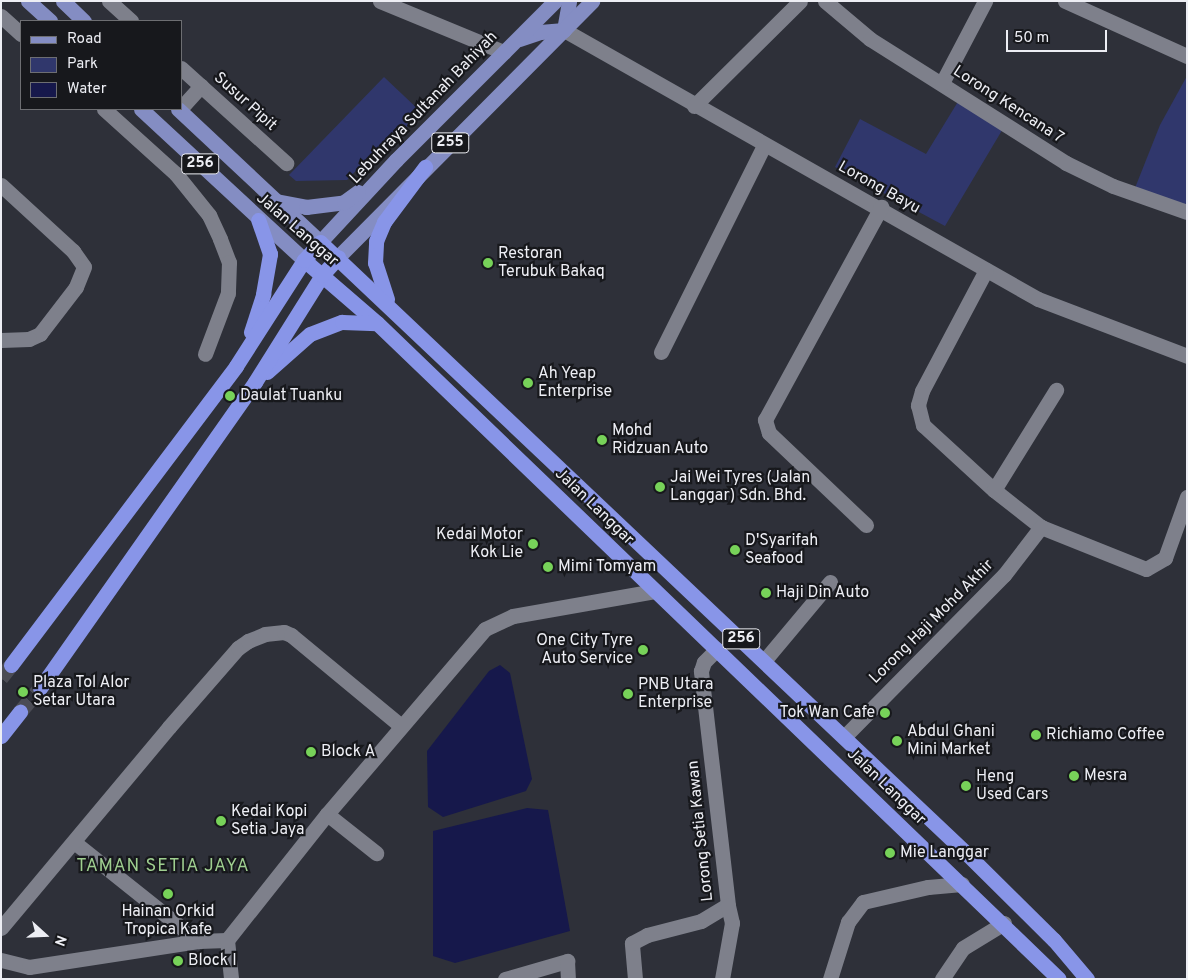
<!DOCTYPE html>
<html>
<head>
<meta charset="utf-8">
<style>
	body { margin:0 }
	#map { position:relative; width:1188px; height:980px; overflow:hidden; background:#2e3039; font-family:Overpass,sans-serif }
	div>[style] { position:absolute }
	.green>* { inset:0; background:#30376c }
	.water>* { inset:0; background:#16184b }
	.highway-tunnel>* { height:15px; margin-top:-7.5px; transform-origin:0; background:repeating-linear-gradient(90deg,#4b4c55 0 15px,transparent 0 23px) }
	.minor>* { height:15px; margin:-7.5px; padding:0 7.5px; transform-origin:7.5px; border-radius:7.5px; background:#7e808b }
	.major>* { height:15px; margin:-7.5px; padding:0 7.5px; transform-origin:7.5px; border-radius:7.5px; background:#848dc3 }
	.highway>* { height:15px; margin:-7.5px; padding:0 7.5px; transform-origin:7.5px; border-radius:7.5px; background:#8895e8 }
	.dots>* { width:14px; height:14px; translate:-50% -50%; box-sizing:border-box; border:2px solid #17181c; border-radius:50% }
	span { translate:-50% -50%; white-space:nowrap; text-align:center; line-height:1.15; -webkit-text-stroke:4.5px #17181c; paint-order:stroke }
	.shield-label span { padding:1px 4px; background:#17181c; border:1px solid; border-radius:4px; -webkit-text-stroke-width:0 }
	.shield-label { font-size:15px; color:#edeef4; font-weight:700 }
	.street-label { font-size:16px; color:#edeef4 }
	.poi-label { font-size:16px; color:#edeef4 }
	.left { translate:0 -50%; text-align:left }
	.right { translate:-100% -50%; text-align:right }
	.neighbourhood-label { font-size:18px; color:#9fcf90; letter-spacing:1px }
	.frame { position:absolute; inset:0; border:2px solid #edeef4; pointer-events:none }
	.legend { position:absolute; left:20px; top:20px; width:162px; height:90px; box-sizing:border-box; background:#17181c; border:1px solid #6d6e72; margin:0; padding:6px 9px; list-style:none; font-size:15px; color:#edeef4 }
	.legend li { display:flex; align-items:center; gap:10px; height:25px }
	.legend b { width:25px; border:1px solid #6d6e72 }
	.north { position:absolute; left:20px; top:910px; width:50px; height:50px; -webkit-text-stroke:4px #17181c; paint-order:stroke; rotate:110deg; font-size:14px; font-weight:700; line-height:20px; text-align:center; color:#edeef4 }
	.north::after { content:''; display:block; margin:auto; width:18px; height:22px; background:#edeef4; clip-path:polygon(50% 0,100% 100%,50% 72%,0 100%) }
	.scale { position:absolute; left:1006px; top:30px; width:101px; height:22px; box-sizing:border-box; border:2px solid #edeef4; border-top:0; padding-left:6px; font-size:15px; line-height:18px; white-space:nowrap; color:#edeef4; -webkit-text-stroke:4px #17181c; paint-order:stroke }
</style>
</head>
<body>
<div id="map">
	<div class="green">
		<i style="clip-path:polygon(1187px 76px,1187px 205px,1135px 188px,1160px 125px)"></i>
		<i style="clip-path:polygon(384px 77px,421px 112px,386px 149px,381px 145px,347px 180px,296px 181px,289px 175px)"></i>
		<i style="clip-path:polygon(959px 100px,1004px 127px,945px 226px,835px 167px,860px 119px,926px 154px)"></i>
	</div>
	<div class="water">
		<i style="clip-path:polygon(500px 665px,510px 673px,532px 779px,526px 791px,443px 817px,428px 807px,427px 751px,489px 671px)"></i>
		<i style="clip-path:polygon(527px 808px,548px 810px,570px 931px,455px 963px,433px 956px,433px 831px)"></i>
	</div>
	<div class="highway-tunnel">
		<i style="left:1px;top:678px;width:16px;rotate:-52deg"></i>
		<i style="left:20px;top:712px;width:31px;rotate:-50deg"></i>
	</div>
	<div class="minor">
		<i style="left:109px;top:1px;width:30px;rotate:42deg"></i>
		<i style="left:380px;top:1px;width:134px;rotate:22.4deg"></i>
		<i style="left:825px;top:1px;width:59px;rotate:40.2deg"></i>
		<i style="left:870px;top:39px;width:232px;rotate:32.3deg"></i>
		<i style="left:1066px;top:163px;width:52px;rotate:26.1deg"></i>
		<i style="left:1113px;top:186px;width:78px;rotate:19.4deg"></i>
		<i style="left:1065px;top:1px;width:134px;rotate:24.3deg"></i>
		<i style="left:1px;top:16px;width:27px;rotate:42deg"></i>
		<i style="left:564px;top:30px;width:545px;rotate:29.58deg"></i>
		<i style="left:1038px;top:299px;width:160px;rotate:20.9deg"></i>
		<i style="left:181px;top:68px;width:142px;rotate:42.1deg"></i>
		<i style="left:942px;top:83px;width:93px;rotate:-62.3deg"></i>
		<i style="left:694px;top:106px;width:149px;rotate:-44.7deg"></i>
		<i style="left:181px;top:108px;width:30px;rotate:-48deg"></i>
		<i style="left:104px;top:109px;width:97px;rotate:42.1deg"></i>
		<i style="left:176px;top:174px;width:53px;rotate:51.2deg"></i>
		<i style="left:209px;top:215px;width:26px;rotate:65deg"></i>
		<i style="left:220px;top:239px;width:25px;rotate:69deg"></i>
		<i style="left:229px;top:262px;width:31px;rotate:92deg"></i>
		<i style="left:228px;top:293px;width:65px;rotate:110.7deg"></i>
		<i style="left:1px;top:185px;width:98px;rotate:42.5deg"></i>
		<i style="left:73px;top:251px;width:19px;rotate:55deg"></i>
		<i style="left:84px;top:267px;width:22px;rotate:112deg"></i>
		<i style="left:76px;top:287px;width:59px;rotate:127.5deg"></i>
		<i style="left:40px;top:334px;width:12px;rotate:156deg"></i>
		<i style="left:29px;top:339px;width:28px;rotate:178deg"></i>
		<i style="left:986px;top:270px;width:137px;rotate:117.9deg"></i>
		<i style="left:922px;top:391px;width:15px;rotate:106deg"></i>
		<i style="left:918px;top:405px;width:21px;rotate:76deg"></i>
		<i style="left:923px;top:425px;width:96px;rotate:42.5deg"></i>
		<i style="left:994px;top:490px;width:60px;rotate:38.2deg"></i>
		<i style="left:1041px;top:527px;width:113px;rotate:21.8deg"></i>
		<i style="left:1146px;top:569px;width:22px;rotate:-30deg"></i>
		<i style="left:1165px;top:558px;width:65px;rotate:-70.2deg"></i>
		<i style="left:661px;top:352px;width:231px;rotate:-63.5deg"></i>
		<i style="left:994px;top:490px;width:118px;rotate:-58.2deg"></i>
		<i style="left:866px;top:525px;width:134px;rotate:-136.5deg"></i>
		<i style="left:769px;top:433px;width:14px;rotate:-107deg"></i>
		<i style="left:765px;top:420px;width:243px;rotate:-61.4deg"></i>
		<i style="left:764px;top:661px;width:103px;rotate:-50.1deg"></i>
		<i style="left:844px;top:737px;width:228px;rotate:-45.4deg"></i>
		<i style="left:1004px;top:575px;width:61px;rotate:-52.4deg"></i>
		<i style="left:327px;top:814px;width:63px;rotate:38.5deg"></i>
		<i style="left:74px;top:842px;width:159px;rotate:38.6deg"></i>
		<i style="left:1px;top:928px;width:262px;rotate:-50.1deg"></i>
		<i style="left:169px;top:727px;width:105px;rotate:-48.9deg"></i>
		<i style="left:238px;top:648px;width:12px;rotate:-35deg"></i>
		<i style="left:248px;top:641px;width:18px;rotate:-22deg"></i>
		<i style="left:265px;top:634px;width:19px;rotate:-6deg"></i>
		<i style="left:284px;top:632px;width:8px;rotate:23deg"></i>
		<i style="left:291px;top:635px;width:143px;rotate:39.6deg"></i>
		<i style="left:227px;top:940px;width:39px;rotate:84deg"></i>
		<i style="left:1px;top:960px;width:29px;rotate:14deg"></i>
		<i style="left:29px;top:967px;width:171px;rotate:-8.7deg"></i>
		<i style="left:198px;top:941px;width:29px;rotate:-2deg"></i>
		<i style="left:227px;top:940px;width:161px;rotate:-51.6deg"></i>
		<i style="left:327px;top:814px;width:243px;rotate:-49.5deg"></i>
		<i style="left:485px;top:629px;width:31px;rotate:-25deg"></i>
		<i style="left:513px;top:616px;width:144px;rotate:-10deg"></i>
		<i style="left:505px;top:979px;width:65px;rotate:-16.2deg"></i>
		<i style="left:567px;top:961px;width:18px;rotate:87deg"></i>
		<i style="left:635px;top:979px;width:36px;rotate:-95deg"></i>
		<i style="left:632px;top:943px;width:17px;rotate:-28deg"></i>
		<i style="left:647px;top:935px;width:56px;rotate:-14.5deg"></i>
		<i style="left:701px;top:921px;width:31px;rotate:-31deg"></i>
		<i style="left:728px;top:905px;width:236px;rotate:-96.6deg"></i>
		<i style="left:701px;top:671px;width:9px;rotate:-72deg"></i>
		<i style="left:704px;top:662px;width:18px;rotate:-45deg"></i>
		<i style="left:722px;top:979px;width:57px;rotate:-79.9deg"></i>
		<i style="left:732px;top:923px;width:18px;rotate:-103deg"></i>
		<i style="left:830px;top:979px;width:60px;rotate:-72.5deg"></i>
		<i style="left:848px;top:922px;width:25px;rotate:-53deg"></i>
		<i style="left:863px;top:902px;width:67px;rotate:-13deg"></i>
		<i style="left:928px;top:887px;width:34px;rotate:-5deg"></i>
		<i style="left:942px;top:979px;width:37px;rotate:-56deg"></i>
		<i style="left:963px;top:948px;width:48px;rotate:-31.4deg"></i>
	</div>
	<div class="major">
		<i style="left:28px;top:1px;width:30px;rotate:42deg"></i>
		<i style="left:63px;top:1px;width:29px;rotate:44deg"></i>
		<i style="left:564px;top:30px;width:29px;rotate:-80deg"></i>
		<i style="left:519px;top:39px;width:22px;rotate:-18deg"></i>
		<i style="left:540px;top:32px;width:24px;rotate:-5deg"></i>
		<i style="left:141px;top:109px;width:222px;rotate:42.8deg"></i>
		<i style="left:178px;top:109px;width:195px;rotate:43.1deg"></i>
		<i style="left:320px;top:242px;width:112px;rotate:-47.2deg"></i>
		<i style="left:396px;top:160px;width:225px;rotate:-45deg"></i>
		<i style="left:276px;top:201px;width:31px;rotate:11deg"></i>
		<i style="left:306px;top:207px;width:38px;rotate:-7deg"></i>
		<i style="left:344px;top:202px;width:17px;rotate:-36deg"></i>
		<i style="left:338px;top:257px;width:361px;rotate:-45.2deg"></i>
	</div>
	<div class="highway">
		<i style="left:304px;top:260px;width:96px;rotate:40.8deg"></i>
		<i style="left:377px;top:323px;width:946px;rotate:43.89deg"></i>
		<i style="left:387px;top:299px;width:38px;rotate:-108deg"></i>
		<i style="left:375px;top:263px;width:22px;rotate:-87deg"></i>
		<i style="left:376px;top:241px;width:21px;rotate:-67deg"></i>
		<i style="left:384px;top:222px;width:69px;rotate:-53.3deg"></i>
		<i style="left:251px;top:332px;width:40px;rotate:-72deg"></i>
		<i style="left:263px;top:294px;width:41px;rotate:-80.1deg"></i>
		<i style="left:270px;top:254px;width:36px;rotate:-109deg"></i>
		<i style="left:267px;top:372px;width:57px;rotate:-41.5deg"></i>
		<i style="left:310px;top:334px;width:34px;rotate:-21deg"></i>
		<i style="left:342px;top:322px;width:35px;rotate:2deg"></i>
		<i style="left:11px;top:665px;width:374px;rotate:-53deg"></i>
		<i style="left:236px;top:366px;width:126px;rotate:-57.3deg"></i>
		<i style="left:304px;top:260px;width:24px;rotate:-48deg"></i>
		<i style="left:320px;top:242px;width:891px;rotate:43.41deg"></i>
		<i style="left:967px;top:854px;width:122px;rotate:44.7deg"></i>
		<i style="left:1054px;top:940px;width:51px;rotate:49.8deg"></i>
		<i style="left:40px;top:688px;width:374px;rotate:-54.9deg"></i>
		<i style="left:255px;top:382px;width:126px;rotate:-57.9deg"></i>
		<i style="left:322px;top:275px;width:24px;rotate:-48deg"></i>
		<i style="left:1px;top:736px;width:31px;rotate:-52deg"></i>
	</div>
	<div class="dots">
		<i style="left:488px;top:263px;background:#77d259"></i>
		<i style="left:528px;top:383px;background:#77d259"></i>
		<i style="left:230px;top:396px;background:#77d259"></i>
		<i style="left:602px;top:440px;background:#77d259"></i>
		<i style="left:660px;top:487px;background:#77d259"></i>
		<i style="left:533px;top:544px;background:#77d259"></i>
		<i style="left:735px;top:550px;background:#77d259"></i>
		<i style="left:548px;top:567px;background:#77d259"></i>
		<i style="left:766px;top:593px;background:#77d259"></i>
		<i style="left:643px;top:650px;background:#77d259"></i>
		<i style="left:23px;top:692px;background:#77d259"></i>
		<i style="left:628px;top:694px;background:#77d259"></i>
		<i style="left:885px;top:713px;background:#77d259"></i>
		<i style="left:1036px;top:735px;background:#77d259"></i>
		<i style="left:897px;top:741px;background:#77d259"></i>
		<i style="left:311px;top:752px;background:#77d259"></i>
		<i style="left:1074px;top:776px;background:#77d259"></i>
		<i style="left:966px;top:786px;background:#77d259"></i>
		<i style="left:221px;top:821px;background:#77d259"></i>
		<i style="left:890px;top:853px;background:#77d259"></i>
		<i style="left:168px;top:894px;background:#77d259"></i>
		<i style="left:178px;top:961px;background:#77d259"></i>
	</div>
	<div class="shield-label">
		<span style="left:450px;top:143px">255</span>
		<span style="left:200px;top:164px">256</span>
		<span style="left:741px;top:639px">256</span>
	</div>
	<div class="street-label">
		<span style="left:245px;top:102px;rotate:42deg">Susur Pipit</span>
		<span style="left:1008px;top:105px;rotate:33deg">Lorong Kencana 7</span>
		<span style="left:424px;top:108px;rotate:-46deg">Lebuhraya Sultanah Bahiyah</span>
		<span style="left:879px;top:188px;rotate:29deg">Lorong Bayu</span>
		<span style="left:297px;top:230px;rotate:41deg">Jalan Langgar</span>
		<span style="left:594px;top:507px;rotate:44deg">Jalan Langgar</span>
		<span style="left:932px;top:622px;rotate:-45deg">Lorong Haji Mohd Akhir</span>
		<span style="left:886px;top:787px;rotate:44deg">Jalan Langgar</span>
		<span style="left:701px;top:831px;rotate:-96deg">Lorong Setia Kawan</span>
	</div>
	<div class="poi-label">
		<span class="left" style="left:498px;top:263px">Restoran<br>Terubuk Bakaq</span>
		<span class="left" style="left:538px;top:383px">Ah Yeap<br>Enterprise</span>
		<span class="left" style="left:240px;top:396px">Daulat Tuanku</span>
		<span class="left" style="left:612px;top:440px">Mohd<br>Ridzuan Auto</span>
		<span class="left" style="left:670px;top:487px">Jai Wei Tyres (Jalan<br>Langgar) Sdn. Bhd.</span>
		<span class="right" style="left:523px;top:544px">Kedai Motor<br>Kok Lie</span>
		<span class="left" style="left:745px;top:550px">D'Syarifah<br>Seafood</span>
		<span class="left" style="left:558px;top:567px">Mimi Tomyam</span>
		<span class="left" style="left:776px;top:593px">Haji Din Auto</span>
		<span class="right" style="left:633px;top:650px">One City Tyre<br>Auto Service</span>
		<span class="left" style="left:33px;top:692px">Plaza Tol Alor<br>Setar Utara</span>
		<span class="left" style="left:638px;top:694px">PNB Utara<br>Enterprise</span>
		<span class="right" style="left:875px;top:713px">Tok Wan Cafe</span>
		<span class="left" style="left:907px;top:741px">Abdul Ghani<br>Mini Market</span>
		<span class="left" style="left:1046px;top:735px">Richiamo Coffee</span>
		<span class="left" style="left:321px;top:752px">Block A</span>
		<span class="left" style="left:1084px;top:776px">Mesra</span>
		<span class="left" style="left:976px;top:786px">Heng<br>Used Cars</span>
		<span class="left" style="left:231px;top:821px">Kedai Kopi<br>Setia Jaya</span>
		<span class="left" style="left:900px;top:853px">Mie Langgar</span>
		<span style="left:168px;top:921px">Hainan Orkid<br>Tropica Kafe</span>
		<span class="left" style="left:188px;top:961px">Block I</span>
	</div>
	<div class="neighbourhood-label">
		<span style="left:163px;top:867px">TAMAN SETIA JAYA</span>
	</div>
	<div class="frame"></div>
	<ul class="legend">
	<li><b style="height:6px;background:#848dc3"></b>Road</li>
	<li><b style="height:14px;background:#30376c"></b>Park</li>
	<li><b style="height:14px;background:#16184b"></b>Water</li>
	</ul>
	<div class="north">N</div>
	<div class="scale">50 m</div>
</div>
</body>
</html>
